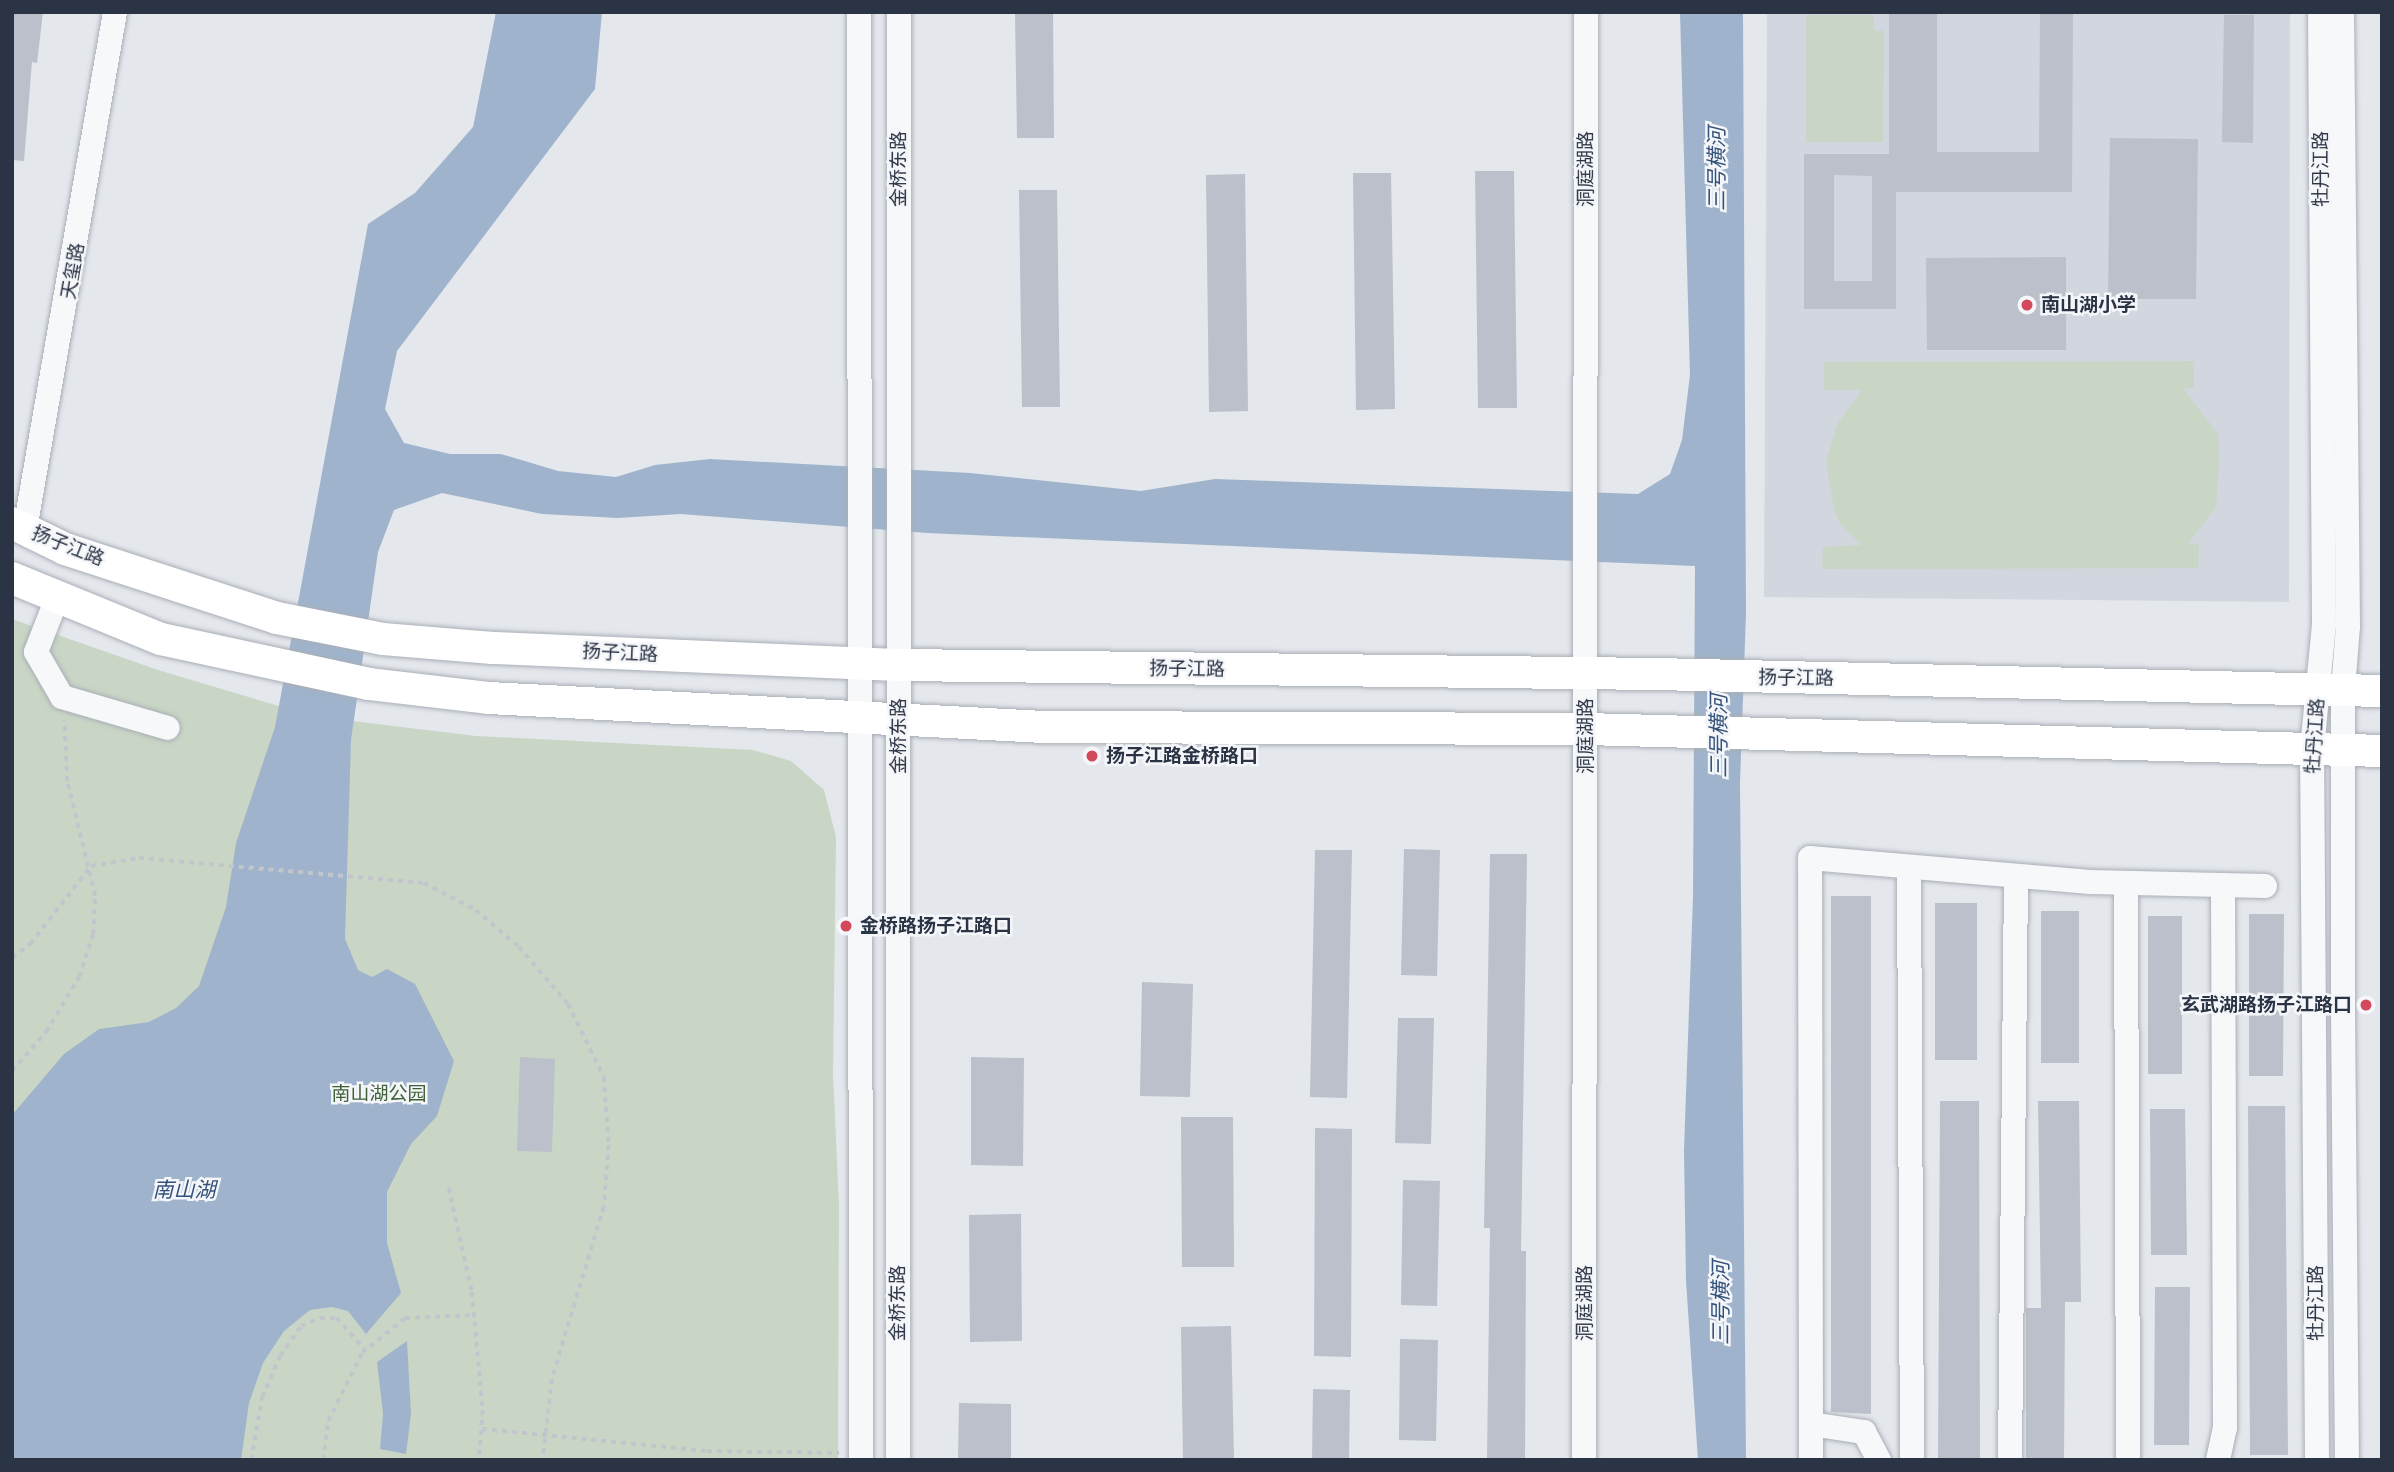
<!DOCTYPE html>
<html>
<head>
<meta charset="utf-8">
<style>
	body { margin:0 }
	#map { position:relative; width:2394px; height:1472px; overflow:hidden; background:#e4e7ec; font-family:Rubik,"Noto Sans SC",sans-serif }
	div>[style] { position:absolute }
	.built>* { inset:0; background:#d2d6de }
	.green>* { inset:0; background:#c9d6c5 }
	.water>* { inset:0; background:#9fb4cc }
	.building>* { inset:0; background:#bbc0ca }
	.path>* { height:3.5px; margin-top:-1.75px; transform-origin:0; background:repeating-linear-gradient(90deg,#c2c5cb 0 5px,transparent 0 10px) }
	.roads { filter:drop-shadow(0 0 2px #a9aeb7) drop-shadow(0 0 2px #a9aeb7) }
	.minor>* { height:24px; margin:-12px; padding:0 12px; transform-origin:12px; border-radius:12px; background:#f7f8fa }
	.major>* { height:32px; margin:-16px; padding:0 16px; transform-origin:16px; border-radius:16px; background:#fff }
	.dots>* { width:19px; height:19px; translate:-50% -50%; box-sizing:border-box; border:4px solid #f4f6f9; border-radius:50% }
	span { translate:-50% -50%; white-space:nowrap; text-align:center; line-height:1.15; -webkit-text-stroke:5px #f4f6f9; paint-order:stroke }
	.street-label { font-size:19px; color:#2b3445 }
	.poi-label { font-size:19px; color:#2b3445; font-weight:700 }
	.left { translate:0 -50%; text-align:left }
	.right { translate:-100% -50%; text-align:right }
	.park-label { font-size:19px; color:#3f6138 }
	.water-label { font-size:21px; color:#34527a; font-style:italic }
	.frame { position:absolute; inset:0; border:14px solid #2b3445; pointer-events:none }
</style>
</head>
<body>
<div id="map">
	<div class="built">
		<i style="clip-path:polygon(1767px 12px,2290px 12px,2289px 602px,1764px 597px)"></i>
	</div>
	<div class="green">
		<i style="clip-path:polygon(1806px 15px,1874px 15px,1874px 30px,1884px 31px,1883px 142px,1806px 142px)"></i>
		<i style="clip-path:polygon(2194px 361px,2194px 388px,2183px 388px,2218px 434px,2219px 462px,2216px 507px,2188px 544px,2199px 544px,2198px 568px,1822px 569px,1823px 547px,1861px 545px,1840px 524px,1834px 509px,1826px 461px,1837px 424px,1862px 390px,1824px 390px,1824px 362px)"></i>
		<i style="clip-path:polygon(12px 619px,158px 670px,282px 707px,352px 721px,476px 736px,753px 750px,791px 761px,824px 790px,836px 837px,833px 1074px,839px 1205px,838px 1460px,12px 1460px)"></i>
	</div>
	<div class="water">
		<i style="clip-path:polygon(496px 12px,602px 12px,595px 89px,397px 351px,385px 409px,404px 443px,450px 454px,501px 454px,558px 471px,616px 477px,655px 465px,710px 459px,970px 473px,1141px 491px,1215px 479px,1638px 494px,1670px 474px,1682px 440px,1690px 375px,1680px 12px,1743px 12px,1746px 613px,1740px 783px,1746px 1460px,1698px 1460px,1686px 1281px,1684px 1150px,1693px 897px,1695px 566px,927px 533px,681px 514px,618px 518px,542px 514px,442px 493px,394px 510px,378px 552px,351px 740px,345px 939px,358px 970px,372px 977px,387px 969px,415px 984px,454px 1061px,437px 1116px,411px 1144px,387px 1192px,387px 1243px,401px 1293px,366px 1334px,348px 1311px,332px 1307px,310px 1310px,284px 1331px,263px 1363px,249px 1403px,241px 1460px,12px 1460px,12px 1115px,64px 1054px,99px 1029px,149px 1022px,176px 1008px,199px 986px,226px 907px,236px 843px,275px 727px,368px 224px,415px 193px,473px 127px)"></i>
		<i style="clip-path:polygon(407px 1341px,411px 1414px,406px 1454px,380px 1449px,383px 1413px,377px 1362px)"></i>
	</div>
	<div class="building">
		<i style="clip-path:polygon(12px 12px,43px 12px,37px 63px,32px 62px,24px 161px,12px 160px)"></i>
		<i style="clip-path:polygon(1015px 12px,1053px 12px,1054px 138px,1017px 138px)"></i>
		<i style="clip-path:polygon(evenodd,1889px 12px,1937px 12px,1937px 152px,2039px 152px,2040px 12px,2073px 12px,2072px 192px,1896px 192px,1896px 309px,1804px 309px,1804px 154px,1889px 154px,1889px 12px,1834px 175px,1872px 176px,1872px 281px,1834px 281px,1834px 175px)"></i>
		<i style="clip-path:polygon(2224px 15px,2254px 15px,2253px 143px,2222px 142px)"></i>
		<i style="clip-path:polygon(2110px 138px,2198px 139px,2196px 299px,2108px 299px)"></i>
		<i style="clip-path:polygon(1475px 171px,1514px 171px,1517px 408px,1478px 408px)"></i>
		<i style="clip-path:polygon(1353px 173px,1391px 173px,1395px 409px,1356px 410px)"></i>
		<i style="clip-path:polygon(1245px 174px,1248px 411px,1209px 412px,1206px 175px)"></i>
		<i style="clip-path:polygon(1019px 190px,1057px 190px,1060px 407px,1022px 407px)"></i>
		<i style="clip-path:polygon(2066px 257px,2066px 350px,1927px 350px,1926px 258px)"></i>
		<i style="clip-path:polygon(1404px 849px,1440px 850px,1437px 976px,1401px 975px)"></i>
		<i style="clip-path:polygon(1315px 850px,1352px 850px,1347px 1098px,1310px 1097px)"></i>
		<i style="clip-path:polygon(1490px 854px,1527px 854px,1521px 1251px,1526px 1251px,1525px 1460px,1487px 1460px,1490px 1228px,1484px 1228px)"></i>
		<i style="clip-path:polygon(1831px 896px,1871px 896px,1871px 1414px,1831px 1412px)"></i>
		<i style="clip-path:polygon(1935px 903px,1977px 903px,1977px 1060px,1935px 1060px)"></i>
		<i style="clip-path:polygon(2041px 911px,2079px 911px,2079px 1063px,2041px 1063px)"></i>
		<i style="clip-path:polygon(2249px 914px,2284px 914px,2283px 1076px,2249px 1076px)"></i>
		<i style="clip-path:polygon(2148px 916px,2182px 916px,2182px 1074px,2148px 1074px)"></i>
		<i style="clip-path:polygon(1142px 982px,1193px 984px,1190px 1097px,1140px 1096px)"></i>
		<i style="clip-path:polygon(1398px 1018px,1434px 1018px,1431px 1144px,1395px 1143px)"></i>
		<i style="clip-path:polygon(520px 1057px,555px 1059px,552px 1152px,517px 1151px)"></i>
		<i style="clip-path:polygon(971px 1057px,1024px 1058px,1023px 1166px,971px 1165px)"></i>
		<i style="clip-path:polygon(1940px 1101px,1979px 1101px,1980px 1460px,1938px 1460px)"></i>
		<i style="clip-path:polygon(2038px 1101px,2079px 1101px,2081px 1302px,2065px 1302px,2064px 1460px,2026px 1460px,2026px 1308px,2041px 1308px)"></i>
		<i style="clip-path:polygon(2248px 1106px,2285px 1106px,2288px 1455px,2250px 1455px)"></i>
		<i style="clip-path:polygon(2150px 1109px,2185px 1109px,2187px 1255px,2151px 1255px)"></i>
		<i style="clip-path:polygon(1181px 1117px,1233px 1117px,1234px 1267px,1182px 1267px)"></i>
		<i style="clip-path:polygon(1315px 1128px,1352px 1129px,1351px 1357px,1314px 1356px)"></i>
		<i style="clip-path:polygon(1403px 1180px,1440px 1181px,1437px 1306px,1401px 1305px)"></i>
		<i style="clip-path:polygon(1021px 1214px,1022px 1341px,970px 1342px,969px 1215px)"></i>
		<i style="clip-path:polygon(2155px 1287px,2190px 1287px,2189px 1445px,2154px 1445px)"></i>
		<i style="clip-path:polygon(1231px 1326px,1234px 1460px,1183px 1460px,1181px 1327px)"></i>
		<i style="clip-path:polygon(1400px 1339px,1438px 1340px,1436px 1441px,1399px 1440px)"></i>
		<i style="clip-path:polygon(1313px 1389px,1350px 1390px,1349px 1460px,1312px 1460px)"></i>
		<i style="clip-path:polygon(959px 1403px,1011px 1404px,1011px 1460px,958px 1460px)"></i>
	</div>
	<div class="path">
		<i style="left:12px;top:958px;width:23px;rotate:-38deg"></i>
		<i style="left:30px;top:944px;width:99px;rotate:-52deg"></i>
		<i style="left:91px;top:866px;width:49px;rotate:-9.5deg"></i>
		<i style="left:139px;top:858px;width:286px;rotate:5deg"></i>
		<i style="left:424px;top:883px;width:59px;rotate:27.4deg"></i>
		<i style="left:476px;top:910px;width:57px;rotate:40.7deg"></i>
		<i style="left:519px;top:947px;width:75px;rotate:49.3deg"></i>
		<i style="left:568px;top:1004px;width:81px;rotate:63.7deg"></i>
		<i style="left:604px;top:1077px;width:68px;rotate:85.8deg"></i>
		<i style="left:609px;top:1145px;width:62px;rotate:94.6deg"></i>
		<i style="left:604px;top:1207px;width:180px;rotate:106.8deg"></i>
		<i style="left:552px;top:1379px;width:81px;rotate:96.3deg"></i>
		<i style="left:12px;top:1071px;width:52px;rotate:-48.9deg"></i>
		<i style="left:46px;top:1032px;width:64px;rotate:-59deg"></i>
		<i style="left:79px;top:977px;width:45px;rotate:-72deg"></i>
		<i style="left:93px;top:934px;width:38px;rotate:-87deg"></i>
		<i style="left:95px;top:896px;width:118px;rotate:-103.7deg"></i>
		<i style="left:67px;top:781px;width:61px;rotate:-92.8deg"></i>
		<i style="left:449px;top:1188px;width:107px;rotate:77.5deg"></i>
		<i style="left:472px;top:1292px;width:119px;rotate:84.7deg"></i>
		<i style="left:483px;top:1410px;width:50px;rotate:94.6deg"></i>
		<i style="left:482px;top:1429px;width:226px;rotate:5.6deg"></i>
		<i style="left:707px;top:1451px;width:132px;rotate:0.9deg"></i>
		<i style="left:251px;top:1460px;width:64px;rotate:-80.1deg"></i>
		<i style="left:262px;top:1397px;width:45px;rotate:-66.3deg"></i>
		<i style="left:280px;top:1356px;width:37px;rotate:-55deg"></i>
		<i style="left:301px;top:1326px;width:21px;rotate:-23deg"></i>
		<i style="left:320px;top:1318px;width:17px"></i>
		<i style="left:337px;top:1318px;width:43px;rotate:48.8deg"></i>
		<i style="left:323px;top:1460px;width:39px;rotate:-83deg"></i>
		<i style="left:328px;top:1421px;width:76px;rotate:-63.4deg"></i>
		<i style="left:362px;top:1353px;width:55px;rotate:-39.1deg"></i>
		<i style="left:405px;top:1318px;width:69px;rotate:-2.5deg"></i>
	</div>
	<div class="roads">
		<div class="minor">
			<i style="left:859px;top:12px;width:1448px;rotate:89.92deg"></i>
			<i style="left:2342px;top:12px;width:614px;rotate:89.44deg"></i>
			<i style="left:2348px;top:626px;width:64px;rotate:94.5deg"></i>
			<i style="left:2343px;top:690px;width:320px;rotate:90deg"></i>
			<i style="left:2343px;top:1010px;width:450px;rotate:89.5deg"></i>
			<i style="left:25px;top:529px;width:525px;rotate:-80.12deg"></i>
			<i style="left:57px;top:598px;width:58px;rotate:111.3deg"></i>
			<i style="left:36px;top:652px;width:52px;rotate:60deg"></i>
			<i style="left:62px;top:697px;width:110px;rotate:16.3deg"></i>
			<i style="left:1909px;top:868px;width:592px;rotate:89.71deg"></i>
			<i style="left:2126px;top:883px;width:577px;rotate:89.8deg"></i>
			<i style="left:1811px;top:1424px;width:566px;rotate:-90.1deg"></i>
			<i style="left:1810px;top:858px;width:281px;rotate:4.9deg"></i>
			<i style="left:2090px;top:882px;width:175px;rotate:1.3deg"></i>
			<i style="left:898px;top:1460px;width:1448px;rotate:-89.96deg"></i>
			<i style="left:1584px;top:1460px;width:1448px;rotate:-89.92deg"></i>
			<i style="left:1811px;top:1460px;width:36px;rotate:-90deg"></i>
			<i style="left:1811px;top:1424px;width:54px;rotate:8.6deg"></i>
			<i style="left:1864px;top:1432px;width:32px;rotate:62deg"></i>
			<i style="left:2010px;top:1460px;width:583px;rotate:-89.41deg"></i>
			<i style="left:2218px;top:1460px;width:33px;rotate:-78deg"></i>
			<i style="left:2225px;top:1428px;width:543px;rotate:-90.21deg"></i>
			<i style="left:2317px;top:1460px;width:711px;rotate:-90.4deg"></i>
			<i style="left:2312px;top:749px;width:125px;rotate:-84.5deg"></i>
			<i style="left:2324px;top:625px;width:613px;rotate:-90.37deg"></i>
		</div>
		<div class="major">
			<i style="left:12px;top:523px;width:59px;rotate:26.1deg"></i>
			<i style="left:65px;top:549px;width:223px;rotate:18deg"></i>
			<i style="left:277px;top:618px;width:108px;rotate:11.2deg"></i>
			<i style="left:383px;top:639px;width:110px;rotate:4.7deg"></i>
			<i style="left:493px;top:648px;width:406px;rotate:2.4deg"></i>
			<i style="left:899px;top:665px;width:756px;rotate:0.68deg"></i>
			<i style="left:1655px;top:674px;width:727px;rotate:1.34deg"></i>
			<i style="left:12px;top:578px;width:161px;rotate:22.3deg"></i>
			<i style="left:161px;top:639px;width:213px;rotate:12.2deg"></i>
			<i style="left:369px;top:684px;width:121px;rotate:6.7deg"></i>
			<i style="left:489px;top:698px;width:557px;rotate:2.99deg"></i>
			<i style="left:1045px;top:727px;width:541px;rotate:0.21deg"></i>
			<i style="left:1586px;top:729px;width:796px;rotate:1.58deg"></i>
		</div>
	</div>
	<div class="dots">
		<i style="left:2027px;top:305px;background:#d1495b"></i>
		<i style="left:1092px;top:756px;background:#d1495b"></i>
		<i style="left:846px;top:926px;background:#d1495b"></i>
		<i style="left:2366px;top:1005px;background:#d1495b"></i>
	</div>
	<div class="street-label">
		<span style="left:899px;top:169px;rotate:-90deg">金桥东路</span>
		<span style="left:1586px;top:169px;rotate:-90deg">洞庭湖路</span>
		<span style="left:2321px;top:169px;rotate:-90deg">牡丹江路</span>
		<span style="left:73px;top:271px;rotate:-80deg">天玺路</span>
		<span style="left:68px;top:546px;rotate:22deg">扬子江路</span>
		<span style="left:620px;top:653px;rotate:3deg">扬子江路</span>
		<span style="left:1187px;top:669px;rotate:1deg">扬子江路</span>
		<span style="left:1796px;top:678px;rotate:1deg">扬子江路</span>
		<span style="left:899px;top:736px;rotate:-90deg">金桥东路</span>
		<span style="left:1586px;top:736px;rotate:-90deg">洞庭湖路</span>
		<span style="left:2315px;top:736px;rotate:-86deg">牡丹江路</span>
		<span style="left:898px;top:1303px;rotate:-90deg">金桥东路</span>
		<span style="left:1585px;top:1303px;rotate:-90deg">洞庭湖路</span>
		<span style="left:2316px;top:1303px;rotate:-90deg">牡丹江路</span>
	</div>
	<div class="poi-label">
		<span class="left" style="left:2041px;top:305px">南山湖小学</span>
		<span class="left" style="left:1106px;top:756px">扬子江路金桥路口</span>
		<span class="left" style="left:860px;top:926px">金桥路扬子江路口</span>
		<span class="right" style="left:2352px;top:1005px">玄武湖路扬子江路口</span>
	</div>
	<div class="park-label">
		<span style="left:379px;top:1094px">南山湖公园</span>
	</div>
	<div class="water-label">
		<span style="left:1717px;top:169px;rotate:-90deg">三号横河</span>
		<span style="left:1719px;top:736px;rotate:-90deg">三号横河</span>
		<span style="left:184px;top:1190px">南山湖</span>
		<span style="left:1721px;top:1303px;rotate:-90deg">三号横河</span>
	</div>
	<div class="frame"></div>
</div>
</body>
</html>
